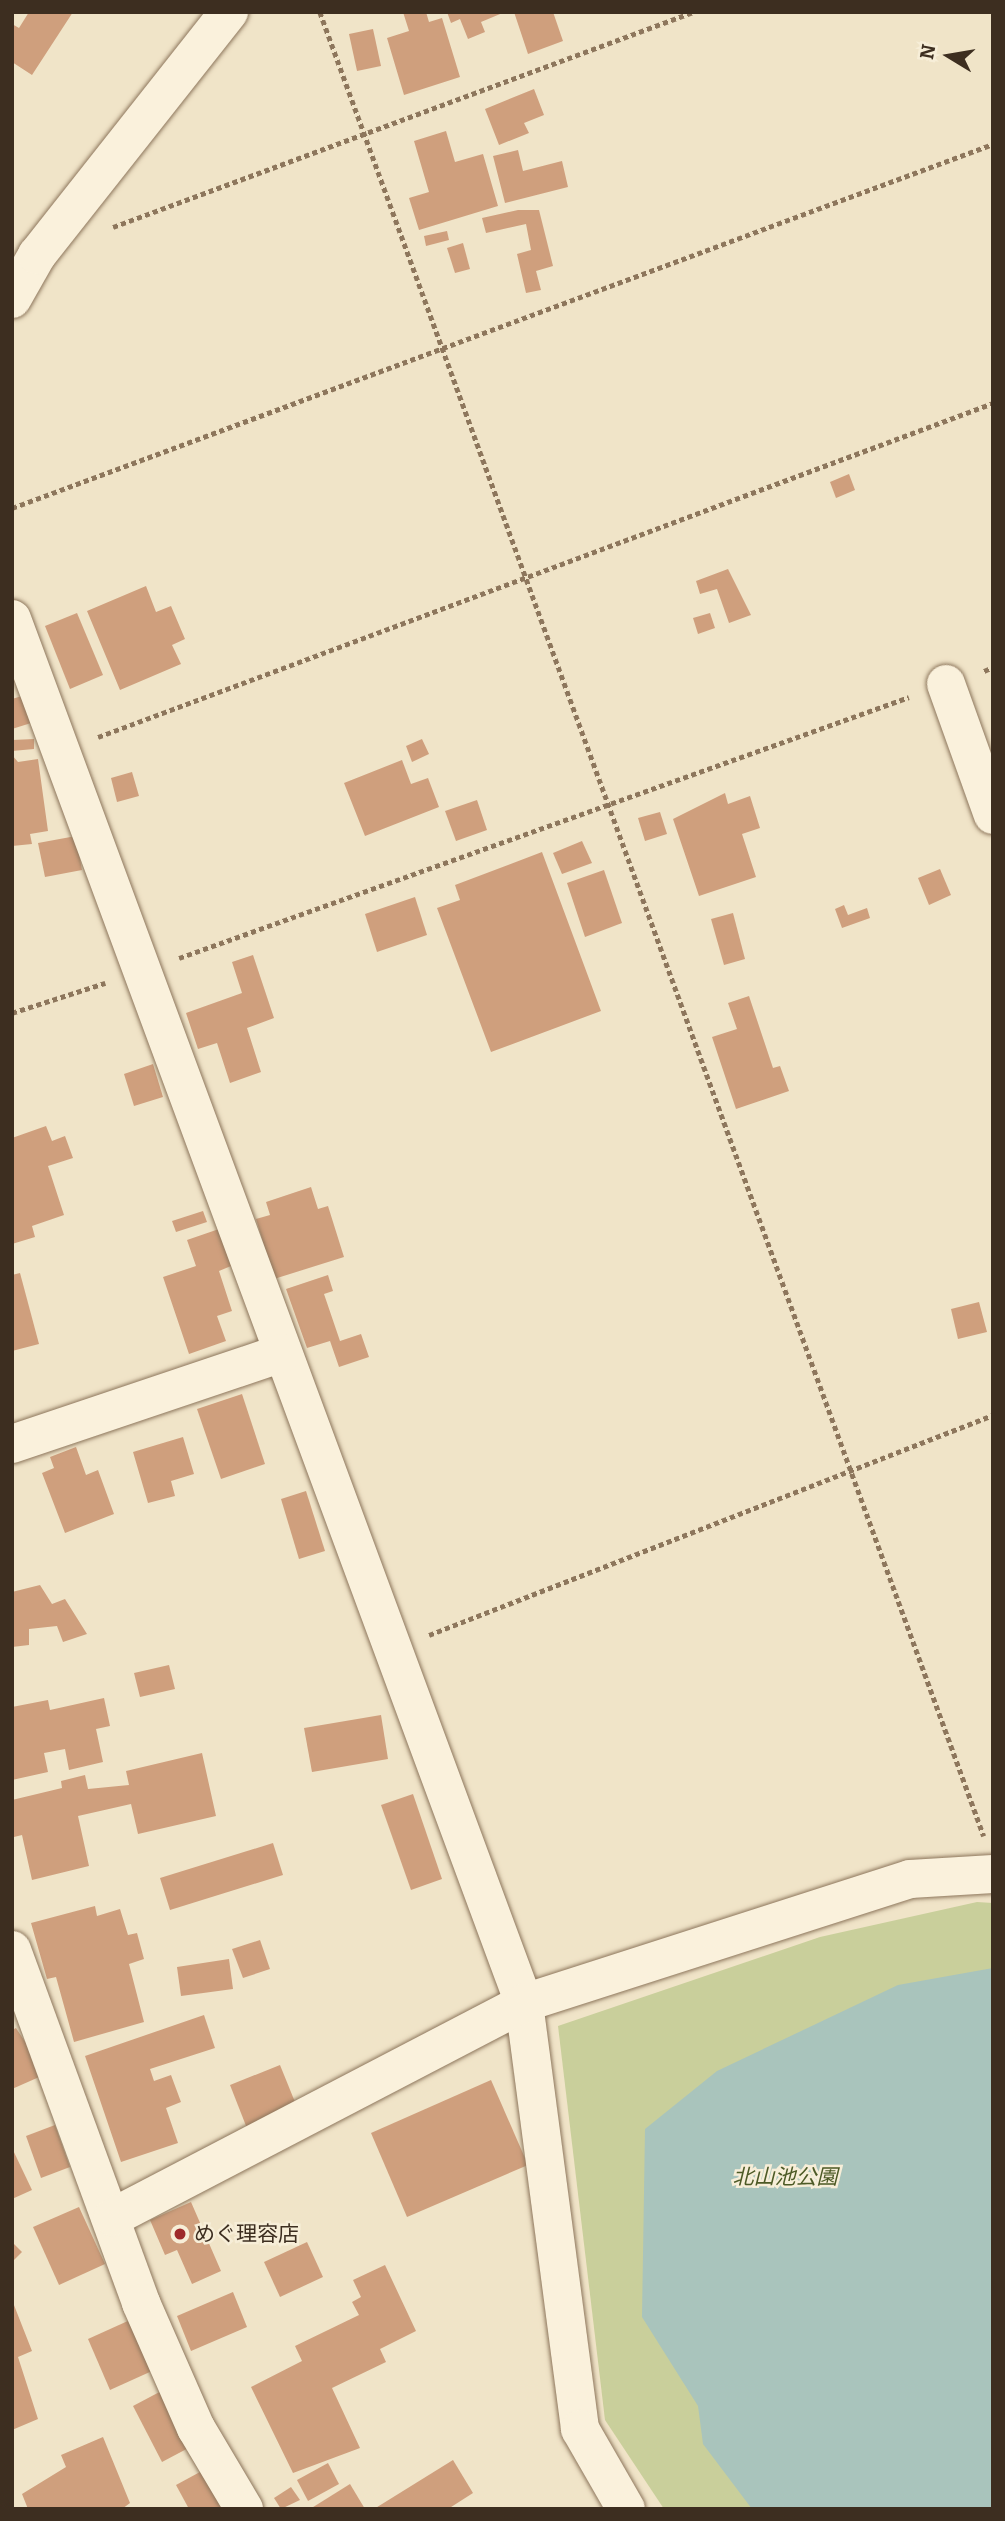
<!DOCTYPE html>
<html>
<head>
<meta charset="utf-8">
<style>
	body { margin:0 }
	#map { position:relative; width:1005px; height:2521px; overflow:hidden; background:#f0e4c8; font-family:Bitter,"Noto Sans JP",serif }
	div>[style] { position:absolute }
	.green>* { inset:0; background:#c9cf9b }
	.water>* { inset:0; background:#a9c4bc }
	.building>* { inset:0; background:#cf9f7d }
	.path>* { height:4.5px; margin-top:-2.25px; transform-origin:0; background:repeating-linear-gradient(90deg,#8d765c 0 5px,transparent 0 8.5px) }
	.roads { filter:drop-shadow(0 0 2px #8d765c) drop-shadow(0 0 2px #8d765c) }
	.minor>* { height:38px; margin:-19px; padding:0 19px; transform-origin:19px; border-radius:19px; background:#faf1dc }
	.dots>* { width:19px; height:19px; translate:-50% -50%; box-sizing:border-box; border:4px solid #f7eed8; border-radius:50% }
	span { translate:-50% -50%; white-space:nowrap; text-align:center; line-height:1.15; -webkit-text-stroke:5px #f7eed8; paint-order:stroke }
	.park-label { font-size:21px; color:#4d5a26; font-style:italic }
	.poi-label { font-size:21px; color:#3d2e20 }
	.left { translate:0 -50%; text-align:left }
	.frame { position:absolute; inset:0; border:14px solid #3d2e20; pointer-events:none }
	.north { position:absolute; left:914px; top:21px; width:70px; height:70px; -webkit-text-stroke:5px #f7eed8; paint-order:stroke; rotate:281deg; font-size:19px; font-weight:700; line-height:28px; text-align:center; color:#3d2e20 }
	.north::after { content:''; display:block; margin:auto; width:24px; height:32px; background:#3d2e20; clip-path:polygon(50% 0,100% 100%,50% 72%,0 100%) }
</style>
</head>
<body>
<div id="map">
	<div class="green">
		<i style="clip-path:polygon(977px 1902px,993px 1903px,993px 2509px,664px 2509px,605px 2420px,558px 2026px,820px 1937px)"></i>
	</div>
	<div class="water">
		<i style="clip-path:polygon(993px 1968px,993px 2509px,752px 2509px,703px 2444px,698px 2406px,642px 2317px,645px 2129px,717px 2071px,898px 1985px)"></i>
	</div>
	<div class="building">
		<i style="clip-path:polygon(29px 12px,73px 12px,32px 75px,12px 62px,12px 24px,19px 28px)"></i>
		<i style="clip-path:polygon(403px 12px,426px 12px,429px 22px,442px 18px,460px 77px,404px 95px,387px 38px,409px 31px)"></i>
		<i style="clip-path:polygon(447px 12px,505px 12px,481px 22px,485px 32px,468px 39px,460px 19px,451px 23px)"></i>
		<i style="clip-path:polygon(514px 12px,553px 12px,563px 41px,528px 54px)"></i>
		<i style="clip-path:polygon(373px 29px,381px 66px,357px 71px,349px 34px)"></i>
		<i style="clip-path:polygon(534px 89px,544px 115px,524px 123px,529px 133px,499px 145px,485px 109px)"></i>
		<i style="clip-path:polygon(446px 131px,455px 162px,483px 154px,498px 206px,419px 230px,409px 198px,429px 192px,414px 141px)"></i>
		<i style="clip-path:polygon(518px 150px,523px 171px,562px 161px,568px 187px,505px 203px,493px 156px)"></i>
		<i style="clip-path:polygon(518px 210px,539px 210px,553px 266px,536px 271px,541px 290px,526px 293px,517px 254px,531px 250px,526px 224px,486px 233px,482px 218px)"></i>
		<i style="clip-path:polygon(447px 231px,449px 240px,426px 246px,424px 236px)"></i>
		<i style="clip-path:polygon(463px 243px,470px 269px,455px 273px,447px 248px)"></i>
		<i style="clip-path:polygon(849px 474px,855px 490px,836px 498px,830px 482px)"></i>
		<i style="clip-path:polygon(728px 569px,751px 615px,729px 623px,717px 589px,700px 594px,696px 581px)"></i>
		<i style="clip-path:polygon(146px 586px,156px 612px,171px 606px,185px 639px,172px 645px,181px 664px,120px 690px,87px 611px)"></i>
		<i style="clip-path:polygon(77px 613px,103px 675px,70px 689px,45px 626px)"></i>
		<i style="clip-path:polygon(710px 613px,715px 628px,698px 634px,693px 618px)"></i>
		<i style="clip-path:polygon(22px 696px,31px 723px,12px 729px,12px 699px)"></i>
		<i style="clip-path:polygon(34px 739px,34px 749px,12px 751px,12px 740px)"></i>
		<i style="clip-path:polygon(422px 739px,429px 754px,412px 762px,406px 746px)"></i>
		<i style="clip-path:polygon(12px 755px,18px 762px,38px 759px,48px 831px,30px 834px,32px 844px,12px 846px)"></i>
		<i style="clip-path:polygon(402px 760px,411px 784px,428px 778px,439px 807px,365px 836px,344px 783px)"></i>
		<i style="clip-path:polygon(132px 772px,139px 796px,117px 802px,111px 778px)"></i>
		<i style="clip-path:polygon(725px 793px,728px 804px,750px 796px,760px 828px,742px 834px,756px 877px,699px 896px,673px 819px)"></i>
		<i style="clip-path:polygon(477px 800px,487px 830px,456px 841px,445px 811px)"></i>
		<i style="clip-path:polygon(660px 812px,667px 834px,645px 841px,638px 818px)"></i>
		<i style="clip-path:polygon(76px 836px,82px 870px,45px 877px,38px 843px)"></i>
		<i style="clip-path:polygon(582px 841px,592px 863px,562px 874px,553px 853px)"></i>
		<i style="clip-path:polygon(542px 852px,601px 1011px,491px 1052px,437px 908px,460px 900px,455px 885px)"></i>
		<i style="clip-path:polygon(940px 869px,951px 895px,929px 905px,918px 878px)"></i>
		<i style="clip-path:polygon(604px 870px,622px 923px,585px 937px,567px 883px)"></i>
		<i style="clip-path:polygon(415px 897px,427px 935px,377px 952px,365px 914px)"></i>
		<i style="clip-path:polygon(844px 905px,848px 915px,867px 908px,870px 918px,842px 928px,835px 909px)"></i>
		<i style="clip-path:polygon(733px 913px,745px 959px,724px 965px,711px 919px)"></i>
		<i style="clip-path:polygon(253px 955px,274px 1018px,247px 1028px,261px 1072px,230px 1083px,217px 1043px,198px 1049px,186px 1013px,242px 993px,232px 962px)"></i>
		<i style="clip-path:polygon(749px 996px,773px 1068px,780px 1066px,789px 1091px,736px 1109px,712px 1037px,737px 1029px,728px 1003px)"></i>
		<i style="clip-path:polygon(153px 1064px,163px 1097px,134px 1106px,124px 1074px)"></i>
		<i style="clip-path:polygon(46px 1126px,52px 1141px,65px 1136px,73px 1158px,48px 1166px,64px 1215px,32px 1226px,35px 1237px,12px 1244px,12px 1138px)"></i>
		<i style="clip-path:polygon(311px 1187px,318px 1209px,328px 1206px,344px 1257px,274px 1279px,256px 1219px,270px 1215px,266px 1202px)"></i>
		<i style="clip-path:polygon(203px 1211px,207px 1222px,176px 1232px,172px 1221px)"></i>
		<i style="clip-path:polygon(219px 1229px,231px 1266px,219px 1271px,232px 1311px,217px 1316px,226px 1341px,189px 1354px,163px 1277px,196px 1266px,187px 1240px)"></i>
		<i style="clip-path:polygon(20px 1273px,39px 1344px,12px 1351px,12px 1275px)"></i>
		<i style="clip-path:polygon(328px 1275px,333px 1291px,324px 1294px,340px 1341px,361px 1334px,369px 1357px,339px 1367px,330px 1341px,307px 1348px,286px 1289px)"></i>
		<i style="clip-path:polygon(979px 1302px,987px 1332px,958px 1339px,951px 1309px)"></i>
		<i style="clip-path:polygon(242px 1394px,265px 1464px,221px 1479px,197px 1409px)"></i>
		<i style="clip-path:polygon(183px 1437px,194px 1474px,171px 1481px,175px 1496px,148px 1503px,133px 1452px)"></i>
		<i style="clip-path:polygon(76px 1447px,86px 1475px,98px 1470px,114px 1514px,65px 1533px,42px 1473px,54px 1468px,50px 1457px)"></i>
		<i style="clip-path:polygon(306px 1491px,325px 1551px,299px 1559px,281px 1499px)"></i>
		<i style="clip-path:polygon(40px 1585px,52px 1604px,65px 1599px,87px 1634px,63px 1642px,57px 1626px,29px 1629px,29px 1645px,12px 1647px,12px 1592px)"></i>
		<i style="clip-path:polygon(169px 1665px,175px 1689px,140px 1697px,134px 1673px)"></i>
		<i style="clip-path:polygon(104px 1698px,110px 1726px,96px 1729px,103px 1762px,69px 1770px,65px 1749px,44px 1753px,48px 1772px,12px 1780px,12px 1707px,48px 1700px,50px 1710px)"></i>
		<i style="clip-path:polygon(381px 1715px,388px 1759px,312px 1772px,304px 1728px)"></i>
		<i style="clip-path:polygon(202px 1753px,216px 1816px,138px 1834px,131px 1804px,78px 1816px,89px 1866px,32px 1880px,22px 1835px,14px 1837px,12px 1800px,62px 1788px,61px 1781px,85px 1775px,88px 1789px,129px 1785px,126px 1771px)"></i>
		<i style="clip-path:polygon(413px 1794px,442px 1879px,411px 1890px,381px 1805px)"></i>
		<i style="clip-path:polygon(273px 1843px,283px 1875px,170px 1910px,160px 1878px)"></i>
		<i style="clip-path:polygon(95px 1906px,97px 1916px,120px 1909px,128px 1935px,137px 1933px,144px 1959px,129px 1964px,144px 2022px,74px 2042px,56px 1977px,47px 1979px,31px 1923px)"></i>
		<i style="clip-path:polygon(260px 1940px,270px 1969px,243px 1978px,232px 1949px)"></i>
		<i style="clip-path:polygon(229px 1959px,233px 1989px,181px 1996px,177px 1967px)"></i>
		<i style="clip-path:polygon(204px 2015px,215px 2048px,150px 2069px,154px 2081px,171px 2075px,181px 2102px,166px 2108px,178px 2143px,121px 2162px,85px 2056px)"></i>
		<i style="clip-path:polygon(16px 2028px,46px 2074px,12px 2089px,12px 2030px)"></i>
		<i style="clip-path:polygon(280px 2065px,297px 2107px,250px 2136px,230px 2085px)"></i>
		<i style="clip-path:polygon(491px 2080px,528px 2165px,407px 2217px,371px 2133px)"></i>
		<i style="clip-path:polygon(55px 2125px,70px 2167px,41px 2178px,26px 2136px)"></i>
		<i style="clip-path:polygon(12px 2148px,32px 2190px,12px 2199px)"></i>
		<i style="clip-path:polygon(191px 2202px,221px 2271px,192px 2284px,177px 2250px,165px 2255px,150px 2220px)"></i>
		<i style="clip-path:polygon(79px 2207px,105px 2264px,59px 2285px,33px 2227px)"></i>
		<i style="clip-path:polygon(12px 2242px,22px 2252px,12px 2262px)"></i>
		<i style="clip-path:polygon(307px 2242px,323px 2277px,280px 2297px,264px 2262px)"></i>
		<i style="clip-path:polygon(385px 2265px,416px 2331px,380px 2349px,386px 2362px,332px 2388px,360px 2448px,293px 2473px,251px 2387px,302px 2361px,295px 2346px,359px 2315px,352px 2302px,361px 2297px,353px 2280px)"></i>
		<i style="clip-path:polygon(233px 2292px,247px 2327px,191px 2351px,177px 2316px)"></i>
		<i style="clip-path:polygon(12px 2300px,32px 2351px,18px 2357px,38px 2419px,12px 2430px)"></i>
		<i style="clip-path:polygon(130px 2320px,152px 2371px,110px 2390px,88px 2339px)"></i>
		<i style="clip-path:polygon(167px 2388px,196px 2444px,162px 2462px,133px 2406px)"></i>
		<i style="clip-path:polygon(103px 2437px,130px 2503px,122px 2509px,28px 2509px,22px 2494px,66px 2467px,61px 2455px)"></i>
		<i style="clip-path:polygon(453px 2460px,473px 2493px,448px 2509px,374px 2509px)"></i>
		<i style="clip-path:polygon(328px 2463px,339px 2484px,308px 2501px,297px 2480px)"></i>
		<i style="clip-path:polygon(211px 2466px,234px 2509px,189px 2509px,176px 2485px)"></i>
		<i style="clip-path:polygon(350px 2484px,365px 2509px,310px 2509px)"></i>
		<i style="clip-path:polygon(291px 2487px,300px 2500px,281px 2509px,274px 2498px)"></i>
	</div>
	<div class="path">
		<i style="left:320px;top:12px;width:1941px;rotate:70deg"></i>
		<i style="left:113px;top:227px;width:619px;rotate:-20.34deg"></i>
		<i style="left:12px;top:508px;width:1046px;rotate:-20.36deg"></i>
		<i style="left:984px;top:671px;width:10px;rotate:-24deg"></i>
		<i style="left:98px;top:737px;width:955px;rotate:-20.46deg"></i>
		<i style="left:179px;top:958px;width:775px;rotate:-19.67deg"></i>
		<i style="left:12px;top:1013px;width:98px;rotate:-17.9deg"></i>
		<i style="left:429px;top:1635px;width:605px;rotate:-21.31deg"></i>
	</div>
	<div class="roads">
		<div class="minor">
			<i style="left:12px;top:299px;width:51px;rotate:-60.4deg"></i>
			<i style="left:37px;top:255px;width:310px;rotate:-51.7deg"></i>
			<i style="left:12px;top:619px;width:1476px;rotate:69.7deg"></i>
			<i style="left:524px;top:2003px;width:430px;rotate:82.5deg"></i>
			<i style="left:580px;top:2429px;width:92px;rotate:60.1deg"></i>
			<i style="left:946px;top:684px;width:139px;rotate:70.3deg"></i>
			<i style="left:12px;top:1444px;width:285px;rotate:-18.6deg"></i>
			<i style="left:12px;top:1950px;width:376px;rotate:69.9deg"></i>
			<i style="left:141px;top:2303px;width:137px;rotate:66.3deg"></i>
			<i style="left:196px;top:2428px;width:94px;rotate:59.3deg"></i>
			<i style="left:113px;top:2217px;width:463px;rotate:-27.5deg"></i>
			<i style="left:524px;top:2003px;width:405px;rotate:-17.8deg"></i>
			<i style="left:910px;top:1879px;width:83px;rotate:-3.4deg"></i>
		</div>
	</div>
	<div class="dots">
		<i style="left:180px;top:2234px;background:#9e2a2b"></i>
	</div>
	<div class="park-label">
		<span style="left:785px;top:2177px">北山池公園</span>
	</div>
	<div class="poi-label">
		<span class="left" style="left:194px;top:2234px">めぐ理容店</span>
	</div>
	<div class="frame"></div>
	<div class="north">N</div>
</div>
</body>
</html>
